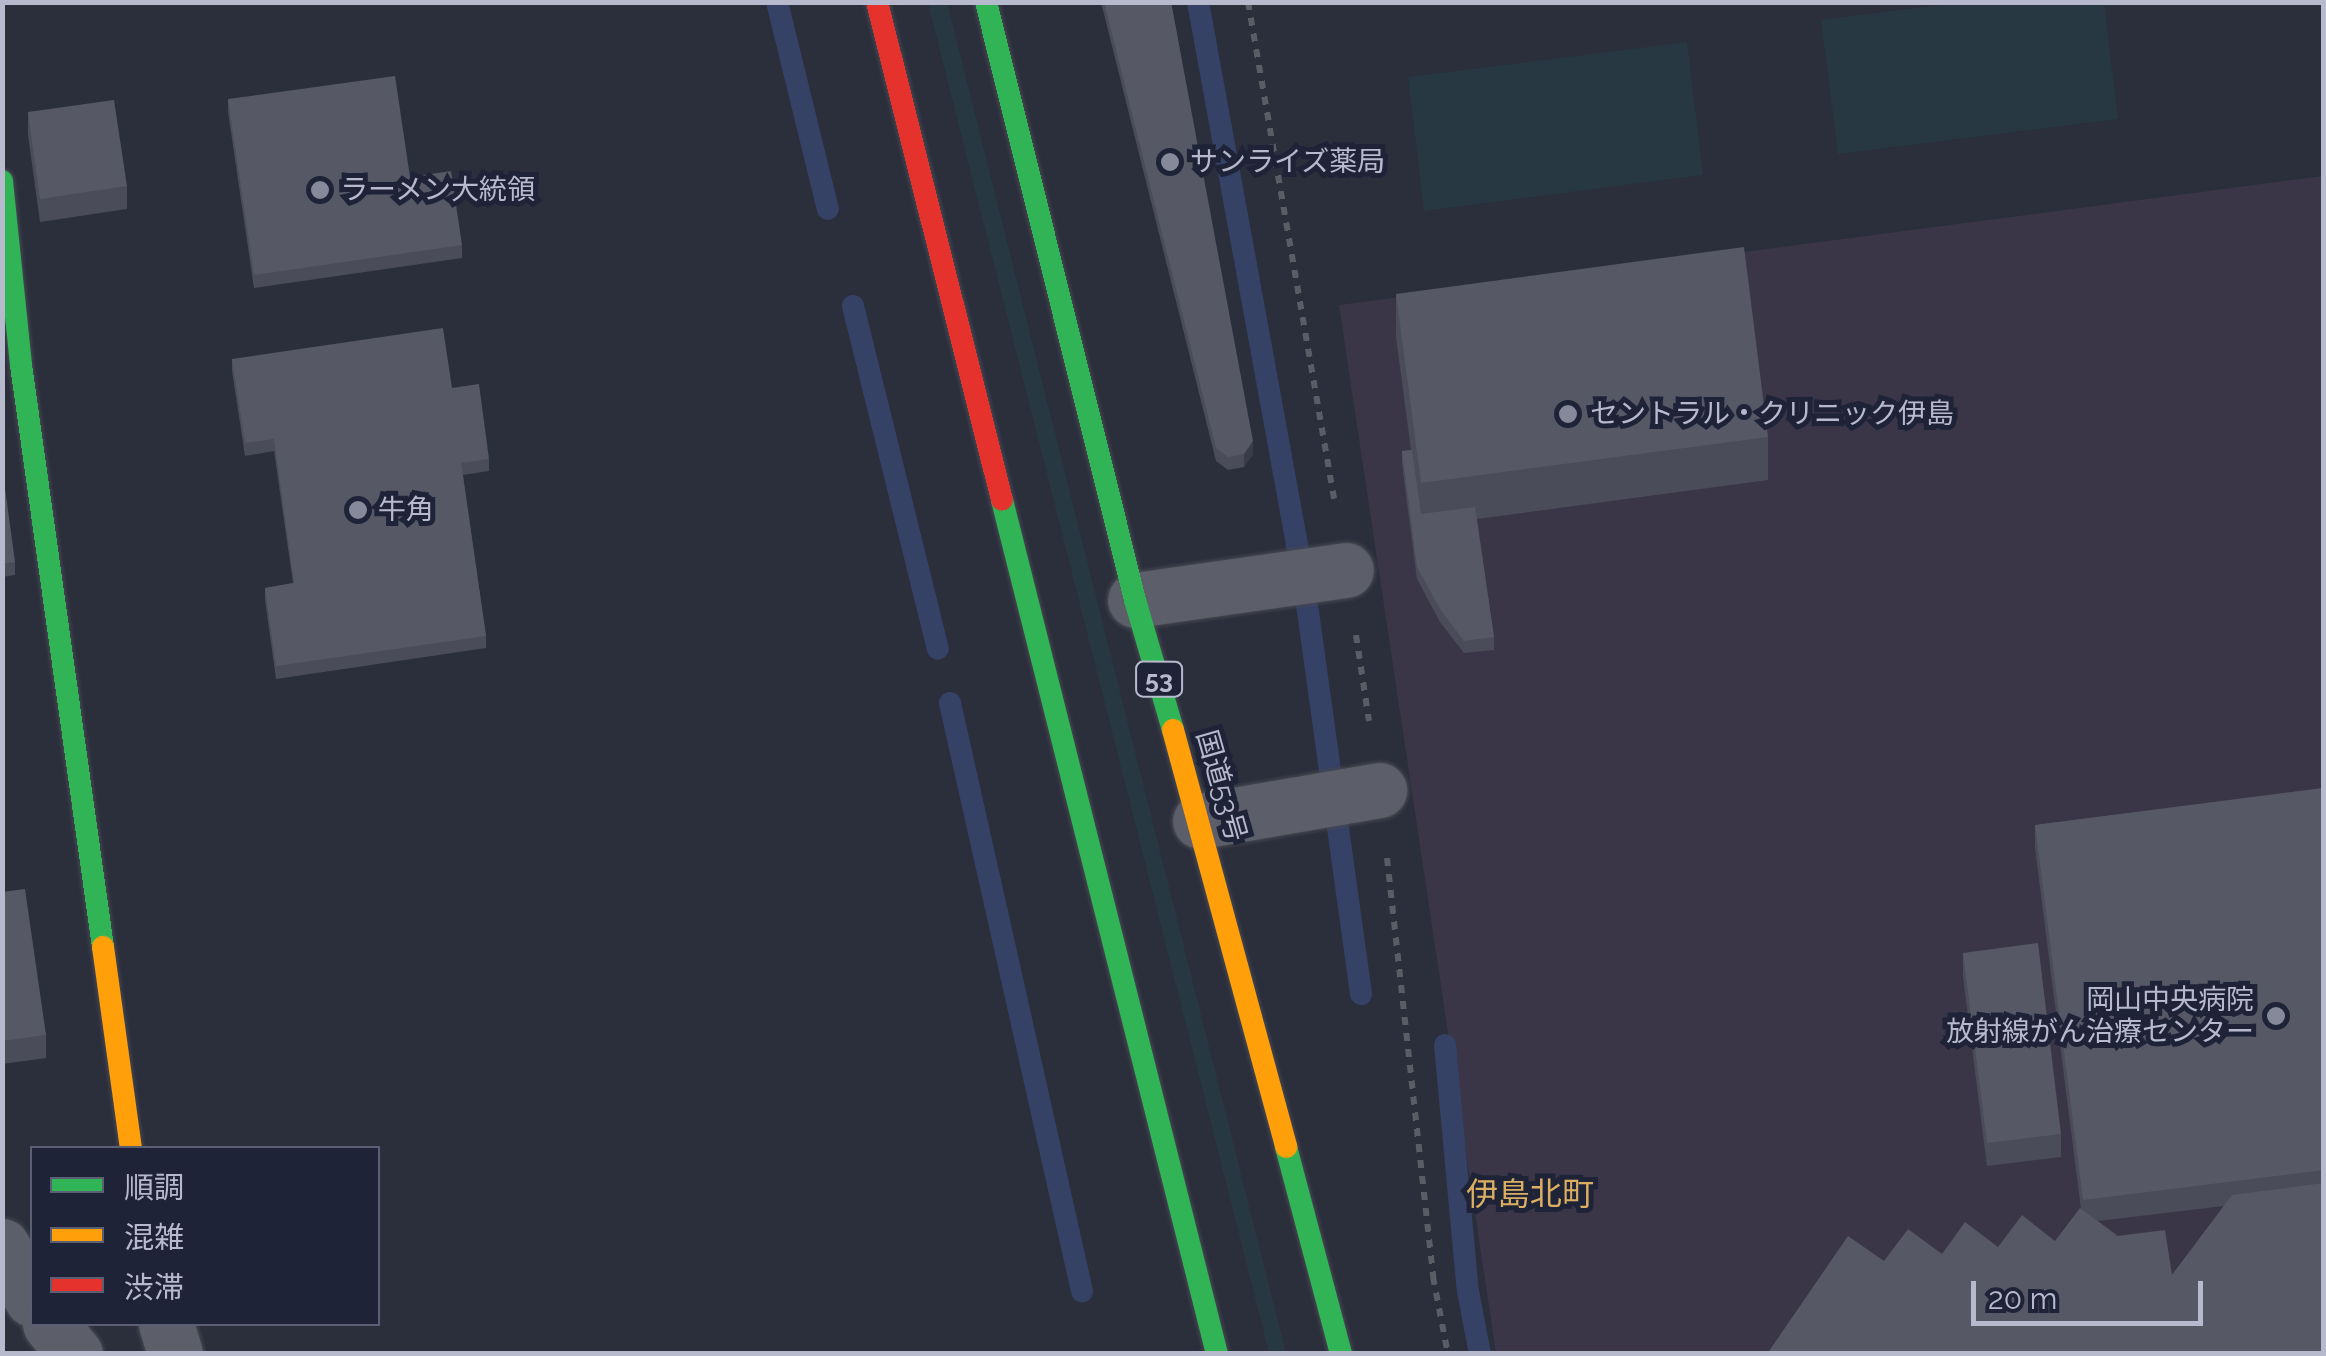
<!DOCTYPE html>
<html>
<head>
<meta charset="utf-8">
<style>
	body { margin:0 }
	#map { position:relative; width:2326px; height:1356px; overflow:hidden; background:#2b2e3b; font-family:Raleway,"Noto Sans JP",sans-serif }
	div>[style] { position:absolute }
	.medical>* { inset:0; background:#3a3647 }
	.green>* { inset:0; background:#273842 }
	.stream>* { height:22px; margin:-11px; padding:0 11px; transform-origin:11px; border-radius:11px; background:#364166 }
	.path>* { height:6px; margin-top:-3px; transform-origin:0; background:repeating-linear-gradient(90deg,#595d66 0 8px,transparent 0 16px) }
	.roads { filter:drop-shadow(0 0 2px #464952) drop-shadow(0 0 2px #464952) }
	.street>* { height:55px; margin:-27.5px; padding:0 27.5px; transform-origin:27.5px; border-radius:27.5px; background:#5c5e69 }
	.fast>* { height:22px; margin:-11px; padding:0 11px; transform-origin:11px; border-radius:11px; background:#30b455 }
	.slow>* { height:22px; margin:-11px; padding:0 11px; transform-origin:11px; border-radius:11px; background:#ff9f0a }
	.jam>* { height:22px; margin:-11px; padding:0 11px; transform-origin:11px; border-radius:11px; background:#e5322d }
	.wall>* { inset:0; background:#4a4c59 }
	.shaded-wall>* { inset:0; background:#393b48 }
	.building>* { inset:0; background:#565865 }
	.dots>* { width:28px; height:28px; translate:-50% -50%; box-sizing:border-box; border:5px solid #1e2337; border-radius:50% }
	span { translate:-50% -50%; white-space:nowrap; text-align:center; line-height:1.15; -webkit-text-stroke:10px #1e2337; paint-order:stroke }
	.shield-label span { padding:2px 8px; background:#1e2337; border:2px solid; border-radius:8px; -webkit-text-stroke-width:0 }
	.shield-label { font-size:25px; color:#b6bacc; font-weight:700 }
	.poi-label { font-size:28px; color:#b6bacc }
	.left { translate:0 -50%; text-align:left }
	.right { translate:-100% -50%; text-align:right }
	.street-label { font-size:28px; color:#b6bacc }
	.quarter-label { font-size:32px; color:#dbae61 }
	.frame { position:absolute; inset:0; border:5px solid #b6bacc; pointer-events:none }
	.legend { position:absolute; left:30px; top:1146px; width:350px; height:180px; box-sizing:border-box; background:#1e2337; border:2px solid #5b5f73; margin:0; padding:12px 18px; list-style:none; font-size:30px; color:#b6bacc }
	.legend li { display:flex; align-items:center; gap:20px; height:50px }
	.legend b { width:50px; border:2px solid #5b5f73 }
	.scale { position:absolute; left:1971px; top:1281px; width:232px; height:45px; box-sizing:border-box; border:5px solid #b6bacc; border-top:0; padding-left:12px; font-size:30px; line-height:35px; white-space:nowrap; color:#b6bacc; -webkit-text-stroke:8px #1e2337; paint-order:stroke }
</style>
</head>
<body>
<div id="map">
	<div class="medical">
		<i style="clip-path:polygon(2323px 176px,2323px 1353px,1496px 1353px,1339px 305px)"></i>
	</div>
	<div class="green">
		<i style="clip-path:polygon(1962px 2px,2104px 3px,2118px 119px,1838px 154px,1821px 20px)"></i>
		<i style="clip-path:polygon(928px 3px,947px 3px,1286px 1353px,1269px 1353px)"></i>
		<i style="clip-path:polygon(1687px 42px,1703px 175px,1424px 211px,1408px 77px)"></i>
	</div>
	<div class="stream">
		<i style="left:777px;top:2px;width:213px;rotate:76.2deg"></i>
		<i style="left:1198px;top:2px;width:591px;rotate:79.66deg"></i>
		<i style="left:1304px;top:583px;width:415px;rotate:82.1deg"></i>
		<i style="left:853px;top:306px;width:353px;rotate:76.1deg"></i>
		<i style="left:950px;top:703px;width:603px;rotate:77.35deg"></i>
		<i style="left:1445px;top:1045px;width:247px;rotate:84.7deg"></i>
		<i style="left:1468px;top:1291px;width:64px;rotate:79.2deg"></i>
	</div>
	<div class="path">
		<i style="left:1248px;top:2px;width:509px;rotate:80.17deg"></i>
		<i style="left:1356px;top:635px;width:87px;rotate:81.4deg"></i>
		<i style="left:1387px;top:858px;width:422px;rotate:83.7deg"></i>
		<i style="left:1433px;top:1277px;width:78px;rotate:79deg"></i>
	</div>
	<div class="roads">
		<div class="street">
			<i style="left:1135px;top:600px;width:213px;rotate:-8.1deg"></i>
			<i style="left:1200px;top:821px;width:182px;rotate:-9.8deg"></i>
			<i style="left:2px;top:1246px;width:61px;rotate:60.5deg"></i>
			<i style="left:50px;top:1324px;width:39px;rotate:50deg"></i>
			<i style="left:166px;top:1324px;width:31px;rotate:73deg"></i>
		</div>
		<div class="fast">
			<i style="left:986px;top:2px;width:616px;rotate:76.01deg"></i>
			<i style="left:1135px;top:600px;width:135px;rotate:73.7deg"></i>
			<i style="left:2px;top:181px;width:185px;rotate:84.1deg"></i>
			<i style="left:21px;top:365px;width:588px;rotate:81.98deg"></i>
			<i style="left:1002px;top:500px;width:881px;rotate:75.87deg"></i>
			<i style="left:1286px;top:1147px;width:214px;rotate:75.1deg"></i>
		</div>
		<div class="slow">
			<i style="left:1173px;top:730px;width:432px;rotate:74.8deg"></i>
			<i style="left:103px;top:947px;width:203px;rotate:82.1deg"></i>
		</div>
		<div class="jam">
			<i style="left:877px;top:2px;width:513px;rotate:75.91deg"></i>
		</div>
	</div>
	<div class="wall">
		<i style="clip-path:polygon(1101px 2px,1171px 2px,1253px 454px,1244px 467px,1228px 470px,1216px 461px)"></i>
		<i style="clip-path:polygon(228px 99px,410px 177px,462px 245px,462px 258px,254px 288px,228px 112px)"></i>
		<i style="clip-path:polygon(28px 112px,127px 186px,127px 209px,40px 222px,28px 135px)"></i>
		<i style="clip-path:polygon(1396px 294px,1768px 437px,1768px 480px,1477px 519px,1494px 637px,1494px 650px,1464px 653px,1440px 622px,1417px 579px,1402px 464px,1402px 451px,1411px 450px,1396px 337px)"></i>
		<i style="clip-path:polygon(232px 359px,452px 388px,489px 459px,489px 471px,463px 475px,486px 636px,486px 648px,276px 679px,265px 600px,265px 588px,293px 583px,274px 451px,245px 456px,232px 371px)"></i>
		<i style="clip-path:polygon(2px 488px,15px 562px,15px 575px,2px 577px)"></i>
		<i style="clip-path:polygon(evenodd,2324px 788px,2324px 1354px,1884px 1261px,2055px 1241px,2081px 1209px,2035px 848px,2035px 825px,2324px 788px,2224px 1206px,2172px 1275px,2098px 1221px,2224px 1206px)"></i>
		<i style="clip-path:polygon(2px 892px,46px 1035px,46px 1058px,2px 1064px)"></i>
		<i style="clip-path:polygon(1963px 953px,2061px 1134px,2061px 1157px,1987px 1166px,1963px 976px)"></i>
	</div>
	<div class="shaded-wall">
		<i style="clip-path:polygon(1253px 441px,1253px 454px,1244px 467px,1244px 454px)"></i>
	</div>
	<div class="building">
		<i style="clip-path:polygon(1104px 2px,1171px 2px,1253px 441px,1244px 454px,1228px 457px,1216px 448px)"></i>
		<i style="clip-path:polygon(395px 76px,410px 177px,451px 171px,462px 245px,254px 275px,228px 99px)"></i>
		<i style="clip-path:polygon(114px 100px,127px 186px,40px 199px,28px 112px)"></i>
		<i style="clip-path:polygon(1744px 247px,1768px 437px,1421px 483px,1396px 294px)"></i>
		<i style="clip-path:polygon(443px 328px,452px 388px,479px 384px,489px 459px,461px 463px,486px 636px,276px 666px,265px 588px,294px 583px,274px 439px,245px 443px,232px 359px)"></i>
		<i style="clip-path:polygon(1412px 450px,1421px 514px,1475px 507px,1494px 637px,1464px 641px,1440px 609px,1417px 567px,1402px 451px)"></i>
		<i style="clip-path:polygon(2px 488px,5px 488px,15px 562px,2px 564px)"></i>
		<i style="clip-path:polygon(2324px 788px,2324px 1170px,2083px 1200px,2035px 825px)"></i>
		<i style="clip-path:polygon(25px 889px,46px 1035px,2px 1041px,2px 892px)"></i>
		<i style="clip-path:polygon(2038px 943px,2061px 1134px,1987px 1143px,1963px 953px)"></i>
		<i style="clip-path:polygon(2324px 1183px,2324px 1354px,1767px 1354px,1848px 1236px,1884px 1261px,1908px 1229px,1942px 1254px,1965px 1222px,1998px 1247px,2022px 1215px,2055px 1241px,2080px 1208px,2117px 1236px,2165px 1230px,2172px 1275px,2232px 1195px)"></i>
	</div>
	<div class="dots">
		<i style="left:1170px;top:162px;background:#858999"></i>
		<i style="left:320px;top:190px;background:#858999"></i>
		<i style="left:1568px;top:414px;background:#858999"></i>
		<i style="left:358px;top:510px;background:#858999"></i>
		<i style="left:2276px;top:1016px;background:#858999"></i>
	</div>
	<div class="shield-label">
		<span style="left:1159px;top:679px">53</span>
	</div>
	<div class="poi-label">
		<span class="left" style="left:1190px;top:162px">サンライズ薬局</span>
		<span class="left" style="left:340px;top:190px">ラーメン大統領</span>
		<span class="left" style="left:1590px;top:414px">セントラル・クリニック伊島</span>
		<span class="left" style="left:378px;top:510px">牛角</span>
		<span class="right" style="left:2254px;top:1016px">岡山中央病院<br>放射線がん治療センター</span>
	</div>
	<div class="street-label">
		<span style="left:1221px;top:786px;rotate:74deg">国道53号</span>
	</div>
	<div class="quarter-label">
		<span style="left:1530px;top:1194px">伊島北町</span>
	</div>
	<div class="frame"></div>
	<ul class="legend">
	<li><b style="height:12px;background:#30b455"></b>順調</li>
	<li><b style="height:12px;background:#ff9f0a"></b>混雑</li>
	<li><b style="height:12px;background:#e5322d"></b>渋滞</li>
	</ul>
	<div class="scale">20 m</div>
</div>
</body>
</html>
